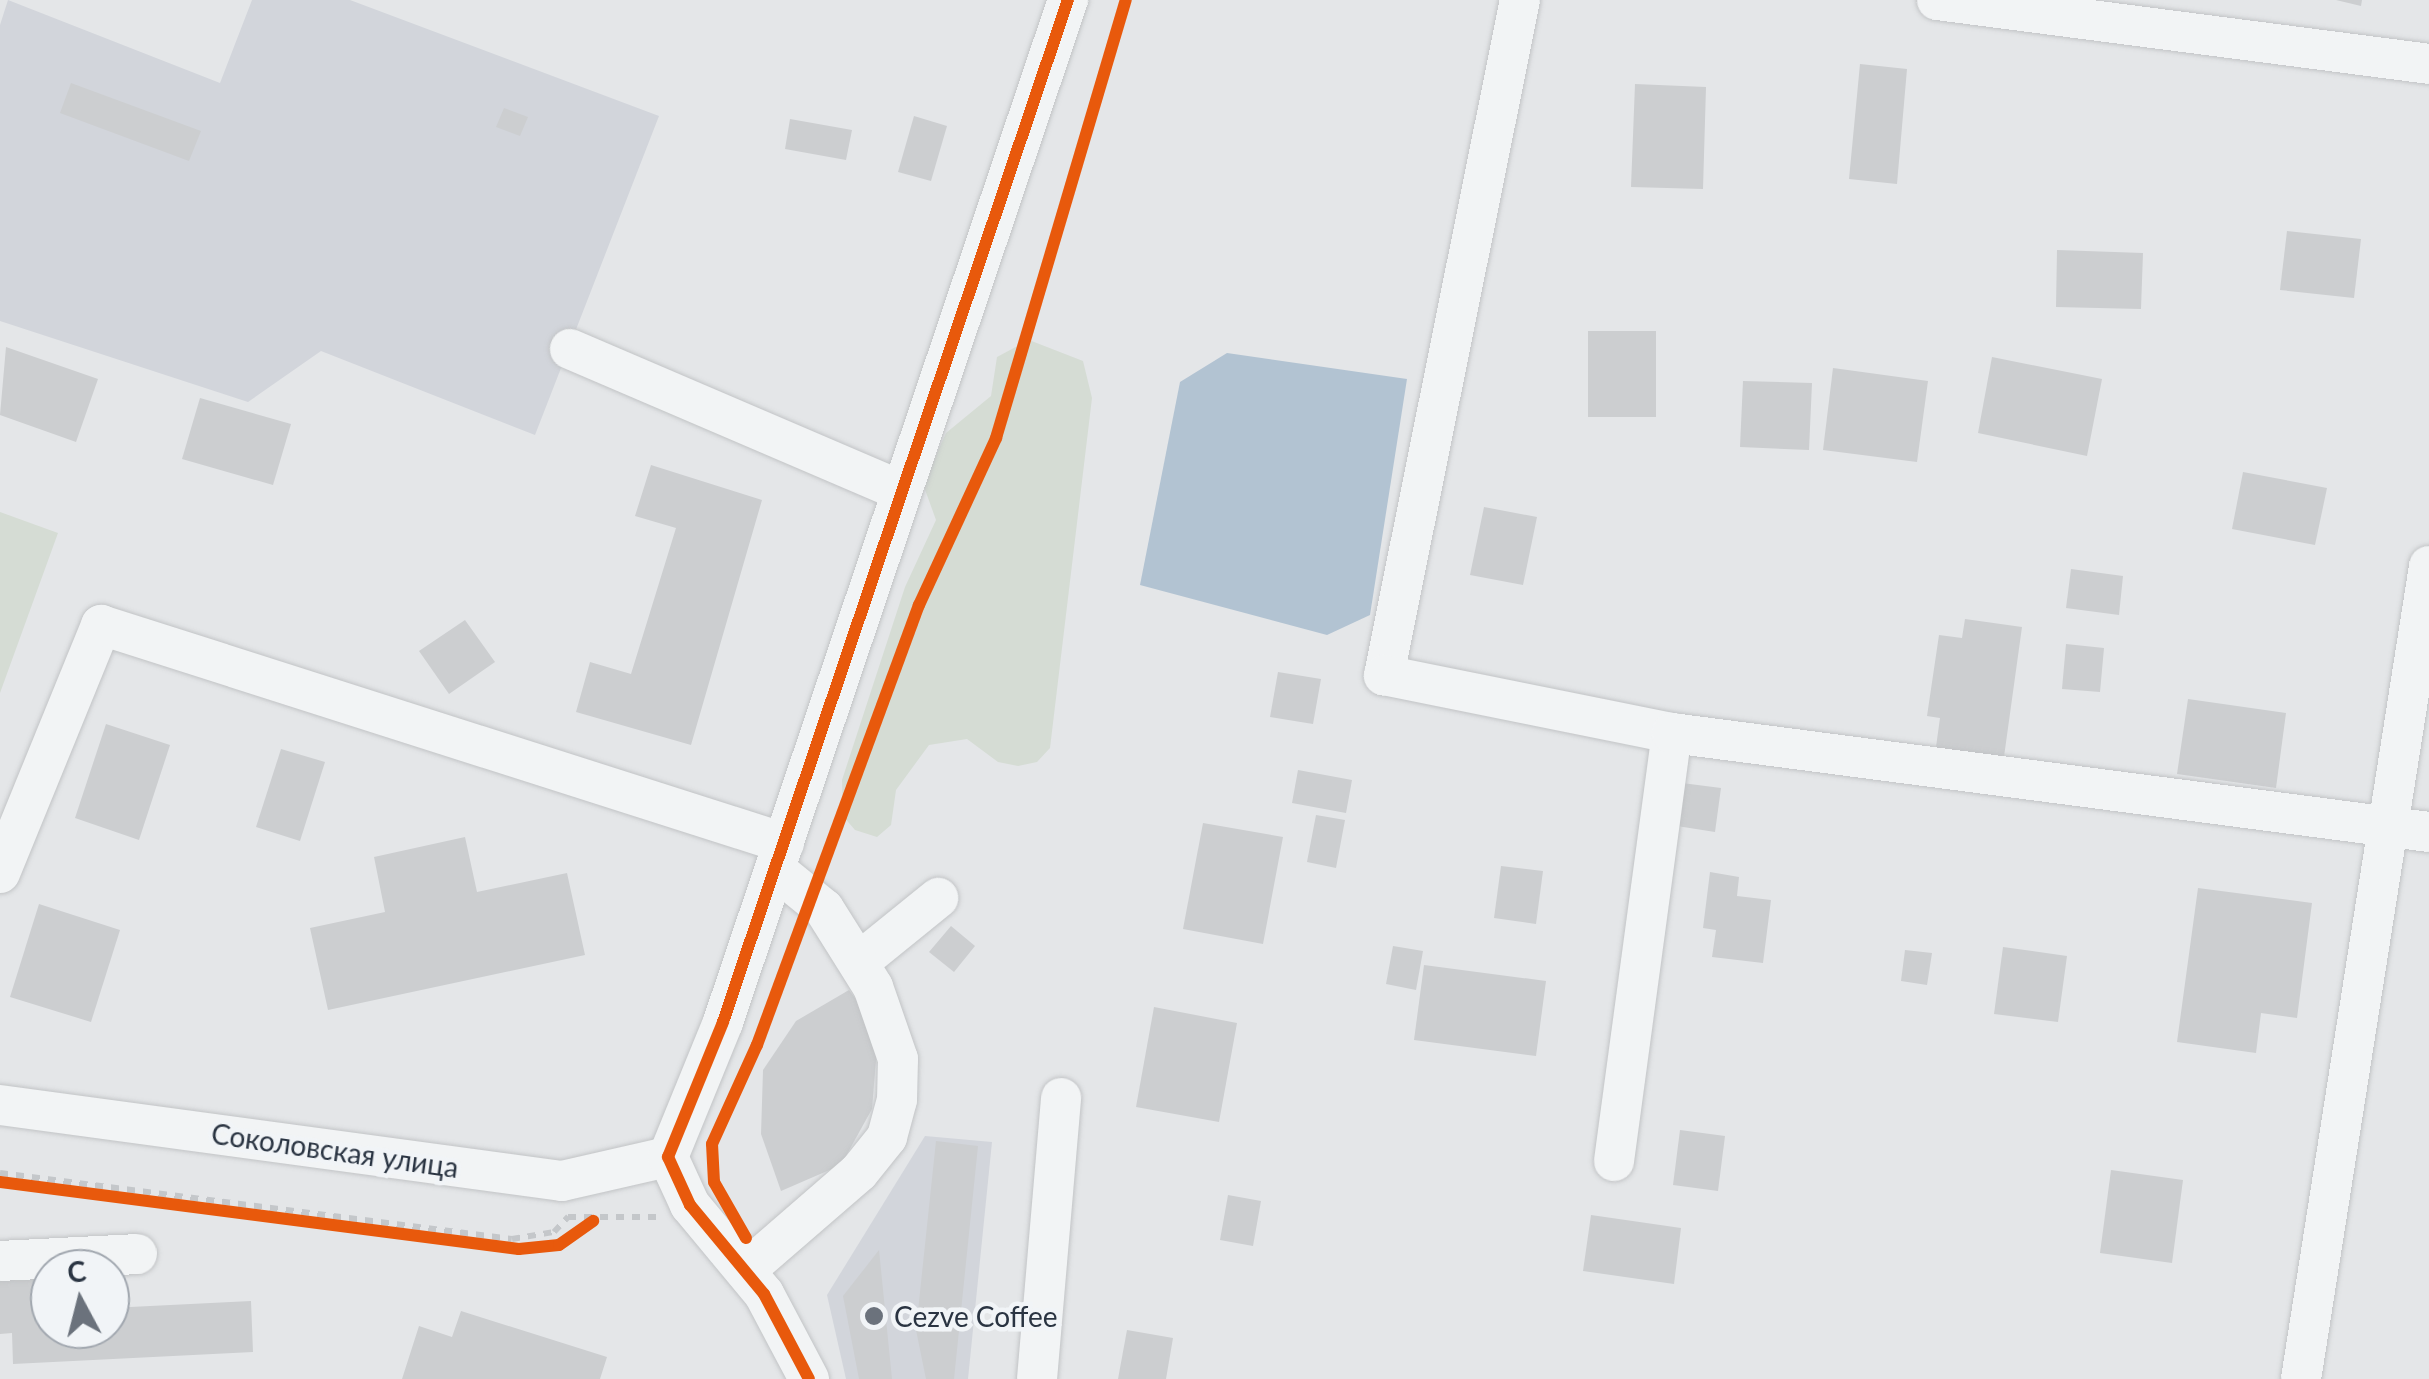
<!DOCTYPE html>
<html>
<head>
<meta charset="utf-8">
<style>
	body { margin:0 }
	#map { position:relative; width:2429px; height:1379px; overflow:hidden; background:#e4e6e8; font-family:Lato,sans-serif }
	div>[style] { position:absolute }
	.built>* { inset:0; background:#d2d5db }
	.green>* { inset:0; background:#d5dcd4 }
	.water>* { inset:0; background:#b2c3d2 }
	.building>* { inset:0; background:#ccced0 }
	.path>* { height:6px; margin-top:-3px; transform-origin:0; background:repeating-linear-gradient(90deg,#c4c7ca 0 8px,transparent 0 16px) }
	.roads { filter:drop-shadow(0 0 2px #c2c4c6) drop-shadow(0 0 2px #c2c4c6) }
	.minor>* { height:40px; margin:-20px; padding:0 20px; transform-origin:20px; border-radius:20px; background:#f2f4f5 }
	.cycleway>* { height:12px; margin:-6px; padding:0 6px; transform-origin:6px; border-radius:6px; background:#e8590c }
	.dots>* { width:28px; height:28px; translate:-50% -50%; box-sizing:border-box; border:5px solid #f1f4f7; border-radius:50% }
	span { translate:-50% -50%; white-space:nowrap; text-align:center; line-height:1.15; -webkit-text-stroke:9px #f1f4f7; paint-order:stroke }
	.street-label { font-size:28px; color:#2a3442 }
	.poi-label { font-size:28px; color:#2a3442 }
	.left { translate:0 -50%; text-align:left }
	.north { position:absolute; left:30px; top:1249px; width:100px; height:100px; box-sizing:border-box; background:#f1f4f7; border:2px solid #a1a7af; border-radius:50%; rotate:353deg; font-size:28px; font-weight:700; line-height:40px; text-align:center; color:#2a3442 }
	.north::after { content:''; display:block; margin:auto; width:35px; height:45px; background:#6b727c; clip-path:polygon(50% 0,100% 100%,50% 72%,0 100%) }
</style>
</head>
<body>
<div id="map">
	<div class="built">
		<i style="clip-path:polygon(8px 0,220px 83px,252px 0,350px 0,659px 116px,535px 435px,321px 351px,248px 402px,0 321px,0 25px)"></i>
		<i style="clip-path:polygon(925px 1136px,992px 1142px,968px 1379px,846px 1379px,827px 1295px)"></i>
	</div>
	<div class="green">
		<i style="clip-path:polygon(1029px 340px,1083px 361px,1092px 398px,1050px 748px,1037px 762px,1018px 766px,998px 762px,967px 739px,929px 745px,896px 790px,891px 825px,877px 837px,855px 830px,843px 816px,842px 780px,905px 587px,936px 520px,923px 484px,946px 433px,991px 396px,997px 357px)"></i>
		<i style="clip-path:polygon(0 512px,58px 533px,0 693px)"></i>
	</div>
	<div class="water">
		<i style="clip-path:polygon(1227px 353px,1407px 379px,1370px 615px,1327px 635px,1140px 585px,1180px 382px)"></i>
	</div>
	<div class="building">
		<i style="clip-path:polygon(2336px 0,2362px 0,2361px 6px)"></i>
		<i style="clip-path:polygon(1860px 64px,1907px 69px,1897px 184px,1849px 179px)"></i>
		<i style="clip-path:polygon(71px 83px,201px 131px,189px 161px,60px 113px)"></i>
		<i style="clip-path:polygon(1635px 84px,1706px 87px,1703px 189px,1631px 187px)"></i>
		<i style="clip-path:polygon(504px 108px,528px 117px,520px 136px,496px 127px)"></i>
		<i style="clip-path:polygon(914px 116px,947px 126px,931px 181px,898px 172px)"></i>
		<i style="clip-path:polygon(790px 119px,852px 130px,846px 160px,785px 149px)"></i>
		<i style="clip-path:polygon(2287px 231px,2361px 239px,2354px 298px,2280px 290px)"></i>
		<i style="clip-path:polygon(2057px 250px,2143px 253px,2141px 309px,2056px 307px)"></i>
		<i style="clip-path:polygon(1588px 331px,1656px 331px,1656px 417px,1588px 417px)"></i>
		<i style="clip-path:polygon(6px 347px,98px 379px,76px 442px,0 415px)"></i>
		<i style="clip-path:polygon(1992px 357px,2102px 379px,2087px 456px,1978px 433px)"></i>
		<i style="clip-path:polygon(1833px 368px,1928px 381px,1917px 462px,1823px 450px)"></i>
		<i style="clip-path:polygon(1743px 381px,1812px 383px,1809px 450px,1740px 447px)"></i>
		<i style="clip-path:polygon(200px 398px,291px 424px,273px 485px,182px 459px)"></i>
		<i style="clip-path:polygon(651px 465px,762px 500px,691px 745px,576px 712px,590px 662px,631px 674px,676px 528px,635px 516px)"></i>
		<i style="clip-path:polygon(2243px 472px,2327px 488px,2315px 545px,2232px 529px)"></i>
		<i style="clip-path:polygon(1484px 507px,1537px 517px,1523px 585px,1470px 575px)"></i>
		<i style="clip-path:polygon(2071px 569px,2123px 576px,2119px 615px,2066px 608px)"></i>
		<i style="clip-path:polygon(1965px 619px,2022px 627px,2003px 764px,1935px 754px,1940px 718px,1927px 716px,1939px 635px,1962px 638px)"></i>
		<i style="clip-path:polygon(465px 620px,495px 662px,449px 694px,419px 651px)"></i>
		<i style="clip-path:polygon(2066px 644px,2104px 648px,2100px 692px,2062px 689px)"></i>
		<i style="clip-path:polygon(1278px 672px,1321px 679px,1313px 724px,1270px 717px)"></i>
		<i style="clip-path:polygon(2188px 699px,2286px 713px,2276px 788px,2177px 774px)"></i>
		<i style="clip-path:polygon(106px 724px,170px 745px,139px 840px,75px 818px)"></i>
		<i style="clip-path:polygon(281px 749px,325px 762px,300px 841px,256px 827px)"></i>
		<i style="clip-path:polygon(1298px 770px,1352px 780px,1346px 813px,1292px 803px)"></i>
		<i style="clip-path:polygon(1682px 783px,1721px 788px,1715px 832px,1677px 826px)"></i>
		<i style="clip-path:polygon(1316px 815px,1345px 820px,1336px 868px,1307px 862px)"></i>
		<i style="clip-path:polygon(1203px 823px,1283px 837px,1263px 944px,1183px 929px)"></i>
		<i style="clip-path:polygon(465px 837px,477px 892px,567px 873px,585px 955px,328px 1010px,310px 928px,385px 912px,374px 857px)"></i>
		<i style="clip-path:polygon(1501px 866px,1543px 871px,1536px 924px,1494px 918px)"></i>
		<i style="clip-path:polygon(1710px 872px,1739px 877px,1737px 896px,1771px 900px,1763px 963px,1712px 957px,1716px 930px,1703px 928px)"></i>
		<i style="clip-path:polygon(2198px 888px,2312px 903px,2297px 1018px,2261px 1013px,2256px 1053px,2177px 1042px)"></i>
		<i style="clip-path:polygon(39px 904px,120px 930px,91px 1022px,10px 997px)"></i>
		<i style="clip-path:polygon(951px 926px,975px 946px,954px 972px,929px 952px)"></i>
		<i style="clip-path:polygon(1393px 946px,1423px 951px,1416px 990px,1386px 984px)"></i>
		<i style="clip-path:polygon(2003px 947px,2067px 956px,2058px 1022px,1994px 1014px)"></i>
		<i style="clip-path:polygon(1905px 950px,1932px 953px,1927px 985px,1901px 981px)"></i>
		<i style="clip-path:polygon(1424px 965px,1546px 981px,1536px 1056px,1414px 1040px)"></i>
		<i style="clip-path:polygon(849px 990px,869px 1017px,877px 1048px,872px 1109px,841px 1165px,781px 1191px,761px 1134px,763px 1070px,796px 1021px)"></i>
		<i style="clip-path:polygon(1154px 1007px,1237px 1023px,1219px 1122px,1136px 1107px)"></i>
		<i style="clip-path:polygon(1680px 1130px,1725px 1136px,1718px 1191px,1673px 1185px)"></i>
		<i style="clip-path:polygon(936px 1141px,978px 1146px,954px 1379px,926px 1379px,916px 1330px)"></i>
		<i style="clip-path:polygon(2111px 1170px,2183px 1180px,2172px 1263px,2100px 1253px)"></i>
		<i style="clip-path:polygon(1228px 1195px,1261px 1201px,1253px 1246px,1220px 1240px)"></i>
		<i style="clip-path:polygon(1591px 1215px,1681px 1228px,1674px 1284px,1583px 1271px)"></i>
		<i style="clip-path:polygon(879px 1250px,892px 1379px,859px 1379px,843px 1296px)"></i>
		<i style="clip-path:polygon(44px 1272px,50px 1329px,110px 1329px,110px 1308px,251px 1301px,253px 1352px,13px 1364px,12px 1333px,0 1334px,0 1275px)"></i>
		<i style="clip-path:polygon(461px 1311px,607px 1357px,600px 1379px,402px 1379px,419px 1326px,452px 1337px)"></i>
		<i style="clip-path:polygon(1127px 1330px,1173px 1338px,1166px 1379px,1118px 1379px)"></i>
	</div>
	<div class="path">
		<i style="left:0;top:1173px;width:516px;rotate:7.35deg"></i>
		<i style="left:512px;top:1239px;width:43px;rotate:-9.5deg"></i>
		<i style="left:554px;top:1232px;width:21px;rotate:-47deg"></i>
		<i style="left:568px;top:1217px;width:88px"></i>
	</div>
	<div class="roads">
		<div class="minor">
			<i style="left:1520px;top:0;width:689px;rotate:101.39deg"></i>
			<i style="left:1384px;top:675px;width:294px;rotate:11.4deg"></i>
			<i style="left:1937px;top:0;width:496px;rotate:7.4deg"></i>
			<i style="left:570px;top:349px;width:360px;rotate:23.2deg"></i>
			<i style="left:0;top:873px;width:268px;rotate:-67.8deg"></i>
			<i style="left:101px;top:625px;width:717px;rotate:17.7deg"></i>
			<i style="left:859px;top:962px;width:102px;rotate:-39deg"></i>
			<i style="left:0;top:1105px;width:567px;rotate:7.7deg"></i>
			<i style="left:562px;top:1181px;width:109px;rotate:-12.8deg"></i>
			<i style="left:1614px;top:1161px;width:432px;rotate:-82.3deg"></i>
			<i style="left:1672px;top:733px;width:763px;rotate:7.45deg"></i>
			<i style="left:0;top:1261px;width:137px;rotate:-2.9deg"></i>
			<i style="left:747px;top:1269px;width:148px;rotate:-40.9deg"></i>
			<i style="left:859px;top:1172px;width:45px;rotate:-51.3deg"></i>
			<i style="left:887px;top:1137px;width:38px;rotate:-75deg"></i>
			<i style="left:897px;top:1100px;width:41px;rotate:-88.6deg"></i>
			<i style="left:898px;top:1059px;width:76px;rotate:-109.1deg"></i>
			<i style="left:873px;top:987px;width:92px;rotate:-122.1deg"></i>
			<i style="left:824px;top:909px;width:63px;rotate:-140.8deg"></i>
			<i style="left:809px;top:1379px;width:96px;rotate:-117.9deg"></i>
			<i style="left:764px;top:1294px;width:116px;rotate:-129.7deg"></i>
			<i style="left:690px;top:1205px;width:53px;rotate:-114.6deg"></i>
			<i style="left:668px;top:1157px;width:146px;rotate:-67.8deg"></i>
			<i style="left:723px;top:1022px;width:1079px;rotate:-71.35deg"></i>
			<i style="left:1037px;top:1379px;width:282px;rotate:-85.1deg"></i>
			<i style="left:2301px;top:1379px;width:823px;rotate:-81.05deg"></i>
		</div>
	</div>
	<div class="cycleway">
		<i style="left:0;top:1182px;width:523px;rotate:7.36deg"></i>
		<i style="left:519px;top:1249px;width:40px;rotate:-5.7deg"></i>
		<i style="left:559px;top:1245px;width:42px;rotate:-35.2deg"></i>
		<i style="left:746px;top:1238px;width:64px;rotate:-119.7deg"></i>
		<i style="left:714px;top:1182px;width:38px;rotate:-93deg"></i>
		<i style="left:712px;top:1144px;width:109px;rotate:-65.6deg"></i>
		<i style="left:757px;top:1045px;width:469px;rotate:-69.8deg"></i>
		<i style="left:919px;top:605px;width:184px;rotate:-65.2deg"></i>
		<i style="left:996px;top:438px;width:457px;rotate:-73.5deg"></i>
		<i style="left:809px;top:1379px;width:96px;rotate:-117.9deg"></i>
		<i style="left:764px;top:1294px;width:116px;rotate:-129.7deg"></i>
		<i style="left:690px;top:1205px;width:53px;rotate:-114.6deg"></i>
		<i style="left:668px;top:1157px;width:146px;rotate:-67.8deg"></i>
		<i style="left:723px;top:1022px;width:1079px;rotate:-71.35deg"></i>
	</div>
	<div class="dots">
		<i style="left:874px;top:1316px;background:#6b727c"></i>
	</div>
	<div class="street-label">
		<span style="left:335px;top:1150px;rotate:8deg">Соколовская улица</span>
	</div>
	<div class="poi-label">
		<span class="left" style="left:894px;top:1316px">Cezve Coffee</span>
	</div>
	<div class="north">С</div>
</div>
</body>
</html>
